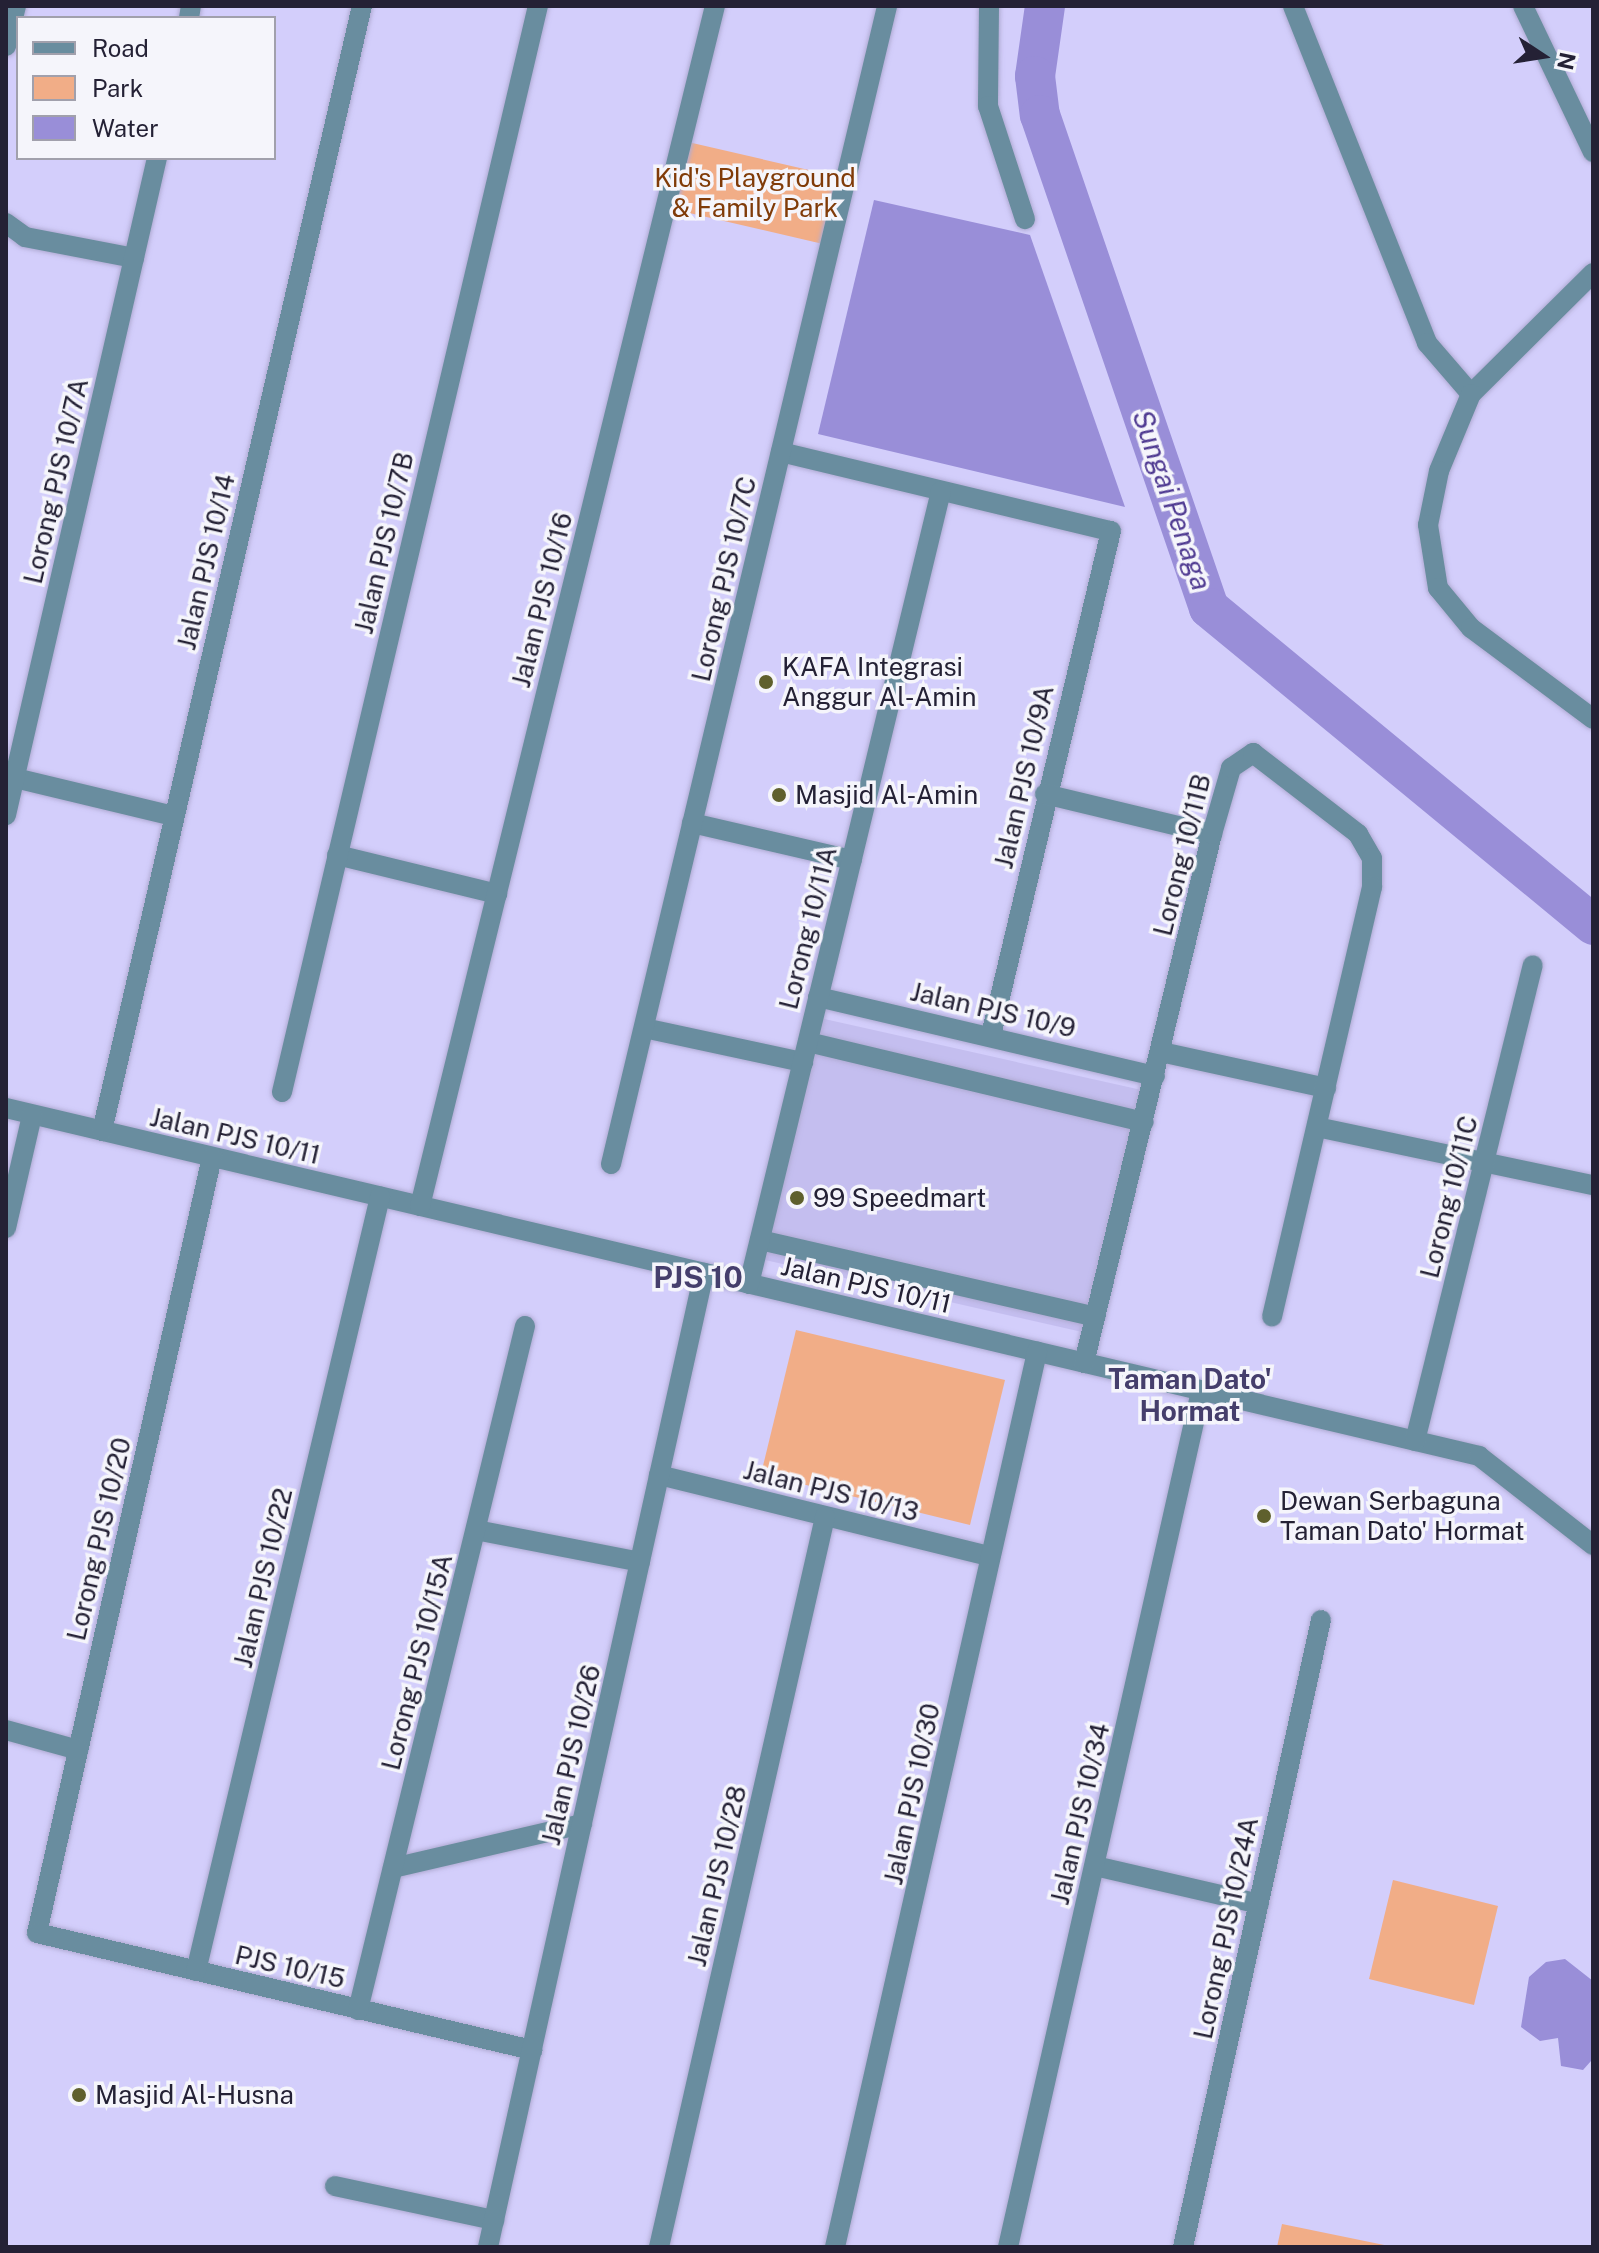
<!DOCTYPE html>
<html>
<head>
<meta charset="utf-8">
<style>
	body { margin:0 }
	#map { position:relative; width:1599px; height:2253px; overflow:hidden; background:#d3cefb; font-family:"Public Sans",sans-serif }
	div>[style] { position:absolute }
	.built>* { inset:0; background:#c4beef }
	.green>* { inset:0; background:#f1ad87 }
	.water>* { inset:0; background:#998ed8 }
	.river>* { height:40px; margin:-20px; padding:0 20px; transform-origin:20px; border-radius:20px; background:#998ed8 }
	.roads { filter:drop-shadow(0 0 2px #b0abd3) drop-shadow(0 0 2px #b0abd3) }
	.minor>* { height:20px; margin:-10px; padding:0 10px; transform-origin:10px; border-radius:10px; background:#698d9f }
	.tertiary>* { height:20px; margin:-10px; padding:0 10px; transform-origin:10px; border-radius:10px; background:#698d9f }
	.dots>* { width:22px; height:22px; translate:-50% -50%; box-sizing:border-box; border:4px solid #f5f5fb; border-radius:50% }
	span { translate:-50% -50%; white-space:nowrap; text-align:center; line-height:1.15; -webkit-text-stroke:7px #f5f5fb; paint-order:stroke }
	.park-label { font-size:26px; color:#803b08 }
	.street-label { font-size:26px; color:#242135 }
	.poi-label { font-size:26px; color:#242135 }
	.left { translate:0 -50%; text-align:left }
	.water-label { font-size:28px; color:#503b92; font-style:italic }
	.neighbourhood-label { font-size:28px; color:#453e6c; font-weight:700 }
	.quarter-label { font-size:30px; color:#453e6c; font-weight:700 }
	.frame { position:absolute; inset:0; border:8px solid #242135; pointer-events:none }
	.legend { position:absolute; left:16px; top:16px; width:260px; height:144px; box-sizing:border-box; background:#f5f5fb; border:2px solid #a1a0ac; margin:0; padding:10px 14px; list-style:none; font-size:24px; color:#242135 }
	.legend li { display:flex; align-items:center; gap:16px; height:40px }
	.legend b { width:40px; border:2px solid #a1a0ac }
	.north { position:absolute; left:1503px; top:16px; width:80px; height:80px; -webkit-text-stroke:6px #f5f5fb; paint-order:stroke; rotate:102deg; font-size:22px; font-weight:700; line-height:32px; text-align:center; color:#242135 }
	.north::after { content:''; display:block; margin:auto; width:28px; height:36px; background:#242135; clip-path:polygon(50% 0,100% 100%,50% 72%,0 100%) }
</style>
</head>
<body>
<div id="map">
	<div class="built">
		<i style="clip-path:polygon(820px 1018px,1146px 1091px,1091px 1334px,765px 1260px)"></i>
	</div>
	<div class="green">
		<i style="clip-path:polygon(688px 142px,839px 177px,823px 244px,672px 209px)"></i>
		<i style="clip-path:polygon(796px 1330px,1005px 1380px,970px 1525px,761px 1474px)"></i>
		<i style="clip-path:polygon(1393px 1880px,1498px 1906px,1474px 2005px,1369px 1979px)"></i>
		<i style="clip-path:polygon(1282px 2224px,1394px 2247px,1277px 2247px)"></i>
	</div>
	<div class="water">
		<i style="clip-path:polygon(874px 200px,1030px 235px,1125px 507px,818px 434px)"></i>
		<i style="clip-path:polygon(1565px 1959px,1593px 1981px,1591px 2061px,1583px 2070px,1561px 2066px,1558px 2038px,1540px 2041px,1521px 2027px,1529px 1977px,1546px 1962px)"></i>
	</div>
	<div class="river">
		<i style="left:1045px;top:6px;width:71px;rotate:98.1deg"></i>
		<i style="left:1035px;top:76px;width:39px;rotate:83deg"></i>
		<i style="left:1040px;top:115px;width:521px;rotate:71.08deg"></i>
		<i style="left:1209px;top:608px;width:498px;rotate:39.5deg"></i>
	</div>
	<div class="roads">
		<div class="minor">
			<i style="left:989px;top:6px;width:100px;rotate:90.6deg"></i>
			<i style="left:988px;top:106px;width:119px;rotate:71.9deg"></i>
			<i style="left:1293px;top:6px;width:363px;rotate:68.3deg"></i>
			<i style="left:1427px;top:343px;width:67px;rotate:49.2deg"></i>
			<i style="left:1523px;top:6px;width:162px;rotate:64.4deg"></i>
			<i style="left:189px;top:18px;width:12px;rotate:-81deg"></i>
			<i style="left:6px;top:46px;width:41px;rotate:-76deg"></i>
			<i style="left:6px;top:223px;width:24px;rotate:36deg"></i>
			<i style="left:25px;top:237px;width:111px;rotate:10.9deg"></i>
			<i style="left:781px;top:452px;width:339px;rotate:13.5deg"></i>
			<i style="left:1111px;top:531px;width:518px;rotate:103.39deg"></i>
			<i style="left:15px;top:778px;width:163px;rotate:13.5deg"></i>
			<i style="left:1045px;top:794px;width:172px;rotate:13.5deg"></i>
			<i style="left:6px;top:815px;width:674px;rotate:-77.06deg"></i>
			<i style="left:692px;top:823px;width:164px;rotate:13deg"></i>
			<i style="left:337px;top:855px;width:165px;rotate:13.7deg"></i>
			<i style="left:818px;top:997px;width:346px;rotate:13.2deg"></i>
			<i style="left:644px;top:1028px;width:163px;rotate:12.1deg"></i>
			<i style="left:808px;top:1042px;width:345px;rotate:13.4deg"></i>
			<i style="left:1161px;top:1052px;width:169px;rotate:12.3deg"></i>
			<i style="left:282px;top:1092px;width:1116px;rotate:-76.74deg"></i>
			<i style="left:6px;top:1108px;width:1514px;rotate:13.29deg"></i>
			<i style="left:1479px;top:1456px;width:145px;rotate:38deg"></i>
			<i style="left:1317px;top:1127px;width:282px;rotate:11.9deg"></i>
			<i style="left:102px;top:1131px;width:1155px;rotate:-76.99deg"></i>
			<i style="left:212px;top:1157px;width:795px;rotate:102.71deg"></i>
			<i style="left:37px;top:1933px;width:509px;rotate:13.3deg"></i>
			<i style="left:611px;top:1164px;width:1190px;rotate:-76.59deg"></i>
			<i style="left:420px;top:1206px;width:1236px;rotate:-76.19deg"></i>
			<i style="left:6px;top:1228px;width:116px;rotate:-77deg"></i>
			<i style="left:760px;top:1240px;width:344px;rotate:12.9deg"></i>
			<i style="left:749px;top:1284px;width:816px;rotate:-76.39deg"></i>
			<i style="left:1084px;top:1363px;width:544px;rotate:-76.4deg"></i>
			<i style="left:1212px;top:834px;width:69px;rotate:-73.9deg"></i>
			<i style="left:1231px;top:768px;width:27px;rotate:-34deg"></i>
			<i style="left:1253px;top:753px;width:133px;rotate:37.6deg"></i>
			<i style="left:1358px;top:834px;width:28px;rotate:60deg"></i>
			<i style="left:1372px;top:858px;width:29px;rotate:90deg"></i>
			<i style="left:1372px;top:887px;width:441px;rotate:103.1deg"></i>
			<i style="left:1415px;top:1441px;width:490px;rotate:-76.1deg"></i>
			<i style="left:659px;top:1475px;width:341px;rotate:13.8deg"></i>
			<i style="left:476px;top:1530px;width:167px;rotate:11deg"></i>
			<i style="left:6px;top:1730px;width:75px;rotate:15.5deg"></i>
			<i style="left:1095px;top:1866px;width:168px;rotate:13deg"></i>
			<i style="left:393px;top:1868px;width:194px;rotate:-13.1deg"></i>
			<i style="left:196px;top:1971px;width:796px;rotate:-76.63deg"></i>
			<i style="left:358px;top:2010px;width:704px;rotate:-76.28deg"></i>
			<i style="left:335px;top:2186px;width:163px;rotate:12.1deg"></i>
			<i style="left:488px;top:2247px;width:998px;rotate:-77.5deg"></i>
			<i style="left:659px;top:2247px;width:749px;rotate:-77.19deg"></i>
			<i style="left:835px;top:2247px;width:918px;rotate:-77.28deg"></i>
			<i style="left:1008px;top:2247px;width:877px;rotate:-77.29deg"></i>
			<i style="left:1183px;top:2247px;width:642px;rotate:-77.59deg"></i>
		</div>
		<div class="tertiary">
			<i style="left:1593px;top:273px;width:172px;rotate:135.2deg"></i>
			<i style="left:1471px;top:394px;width:83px;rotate:112.6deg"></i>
			<i style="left:1439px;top:471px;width:55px;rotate:101.5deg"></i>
			<i style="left:1428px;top:525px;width:64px;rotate:81deg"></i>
			<i style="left:1438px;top:588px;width:52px;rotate:50.5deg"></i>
			<i style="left:1471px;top:628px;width:152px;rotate:36.7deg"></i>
		</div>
	</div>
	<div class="dots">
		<i style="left:766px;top:682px;background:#5f602d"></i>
		<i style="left:779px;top:795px;background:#5f602d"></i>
		<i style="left:797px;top:1198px;background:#5f602d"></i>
		<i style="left:1264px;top:1516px;background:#5f602d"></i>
		<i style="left:79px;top:2095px;background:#5f602d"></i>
	</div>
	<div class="park-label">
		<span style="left:755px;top:193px">Kid's Playground<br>&amp; Family Park</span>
	</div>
	<div class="street-label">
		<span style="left:56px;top:481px;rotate:-77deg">Lorong PJS 10/7A</span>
		<span style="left:384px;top:543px;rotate:-77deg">Jalan PJS 10/7B</span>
		<span style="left:206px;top:562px;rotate:-77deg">Jalan PJS 10/14</span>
		<span style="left:724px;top:579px;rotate:-77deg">Lorong PJS 10/7C</span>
		<span style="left:542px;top:600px;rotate:-76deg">Jalan PJS 10/16</span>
		<span style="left:1024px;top:777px;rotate:-77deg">Jalan PJS 10/9A</span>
		<span style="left:1182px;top:855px;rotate:-76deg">Lorong 10/11B</span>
		<span style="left:808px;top:928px;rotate:-76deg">Lorong 10/11A</span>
		<span style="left:993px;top:1010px;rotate:13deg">Jalan PJS 10/9</span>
		<span style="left:235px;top:1136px;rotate:13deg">Jalan PJS 10/11</span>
		<span style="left:1449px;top:1197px;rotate:-76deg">Lorong 10/11C</span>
		<span style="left:866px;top:1285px;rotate:13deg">Jalan PJS 10/11</span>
		<span style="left:831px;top:1491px;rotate:14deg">Jalan PJS 10/13</span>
		<span style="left:99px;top:1539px;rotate:-77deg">Lorong PJS 10/20</span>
		<span style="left:263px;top:1578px;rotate:-77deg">Jalan PJS 10/22</span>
		<span style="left:417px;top:1662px;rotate:-76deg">Lorong PJS 10/15A</span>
		<span style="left:571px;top:1755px;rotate:-77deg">Jalan PJS 10/26</span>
		<span style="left:912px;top:1794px;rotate:-78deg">Jalan PJS 10/30</span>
		<span style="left:1080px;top:1814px;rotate:-77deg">Jalan PJS 10/34</span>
		<span style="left:717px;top:1876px;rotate:-77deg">Jalan PJS 10/28</span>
		<span style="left:1226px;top:1928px;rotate:-78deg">Lorong PJS 10/24A</span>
		<span style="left:290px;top:1967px;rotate:13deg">PJS 10/15</span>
	</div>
	<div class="poi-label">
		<span class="left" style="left:782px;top:682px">KAFA Integrasi<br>Anggur Al-Amin</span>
		<span class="left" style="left:795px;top:795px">Masjid Al-Amin</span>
		<span class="left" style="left:813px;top:1198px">99 Speedmart</span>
		<span class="left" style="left:1280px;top:1516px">Dewan Serbaguna<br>Taman Dato' Hormat</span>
		<span class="left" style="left:95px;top:2095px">Masjid Al-Husna</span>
	</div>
	<div class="water-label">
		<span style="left:1172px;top:500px;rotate:71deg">Sungai Penaga</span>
	</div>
	<div class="neighbourhood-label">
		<span style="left:1190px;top:1395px">Taman Dato'<br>Hormat</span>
	</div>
	<div class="quarter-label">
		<span style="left:698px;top:1277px">PJS 10</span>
	</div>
	<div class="frame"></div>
	<ul class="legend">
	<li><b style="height:10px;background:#698d9f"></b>Road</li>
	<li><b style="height:22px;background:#f1ad87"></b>Park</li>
	<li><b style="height:22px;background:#998ed8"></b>Water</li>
	</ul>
	<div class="north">N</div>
</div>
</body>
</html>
